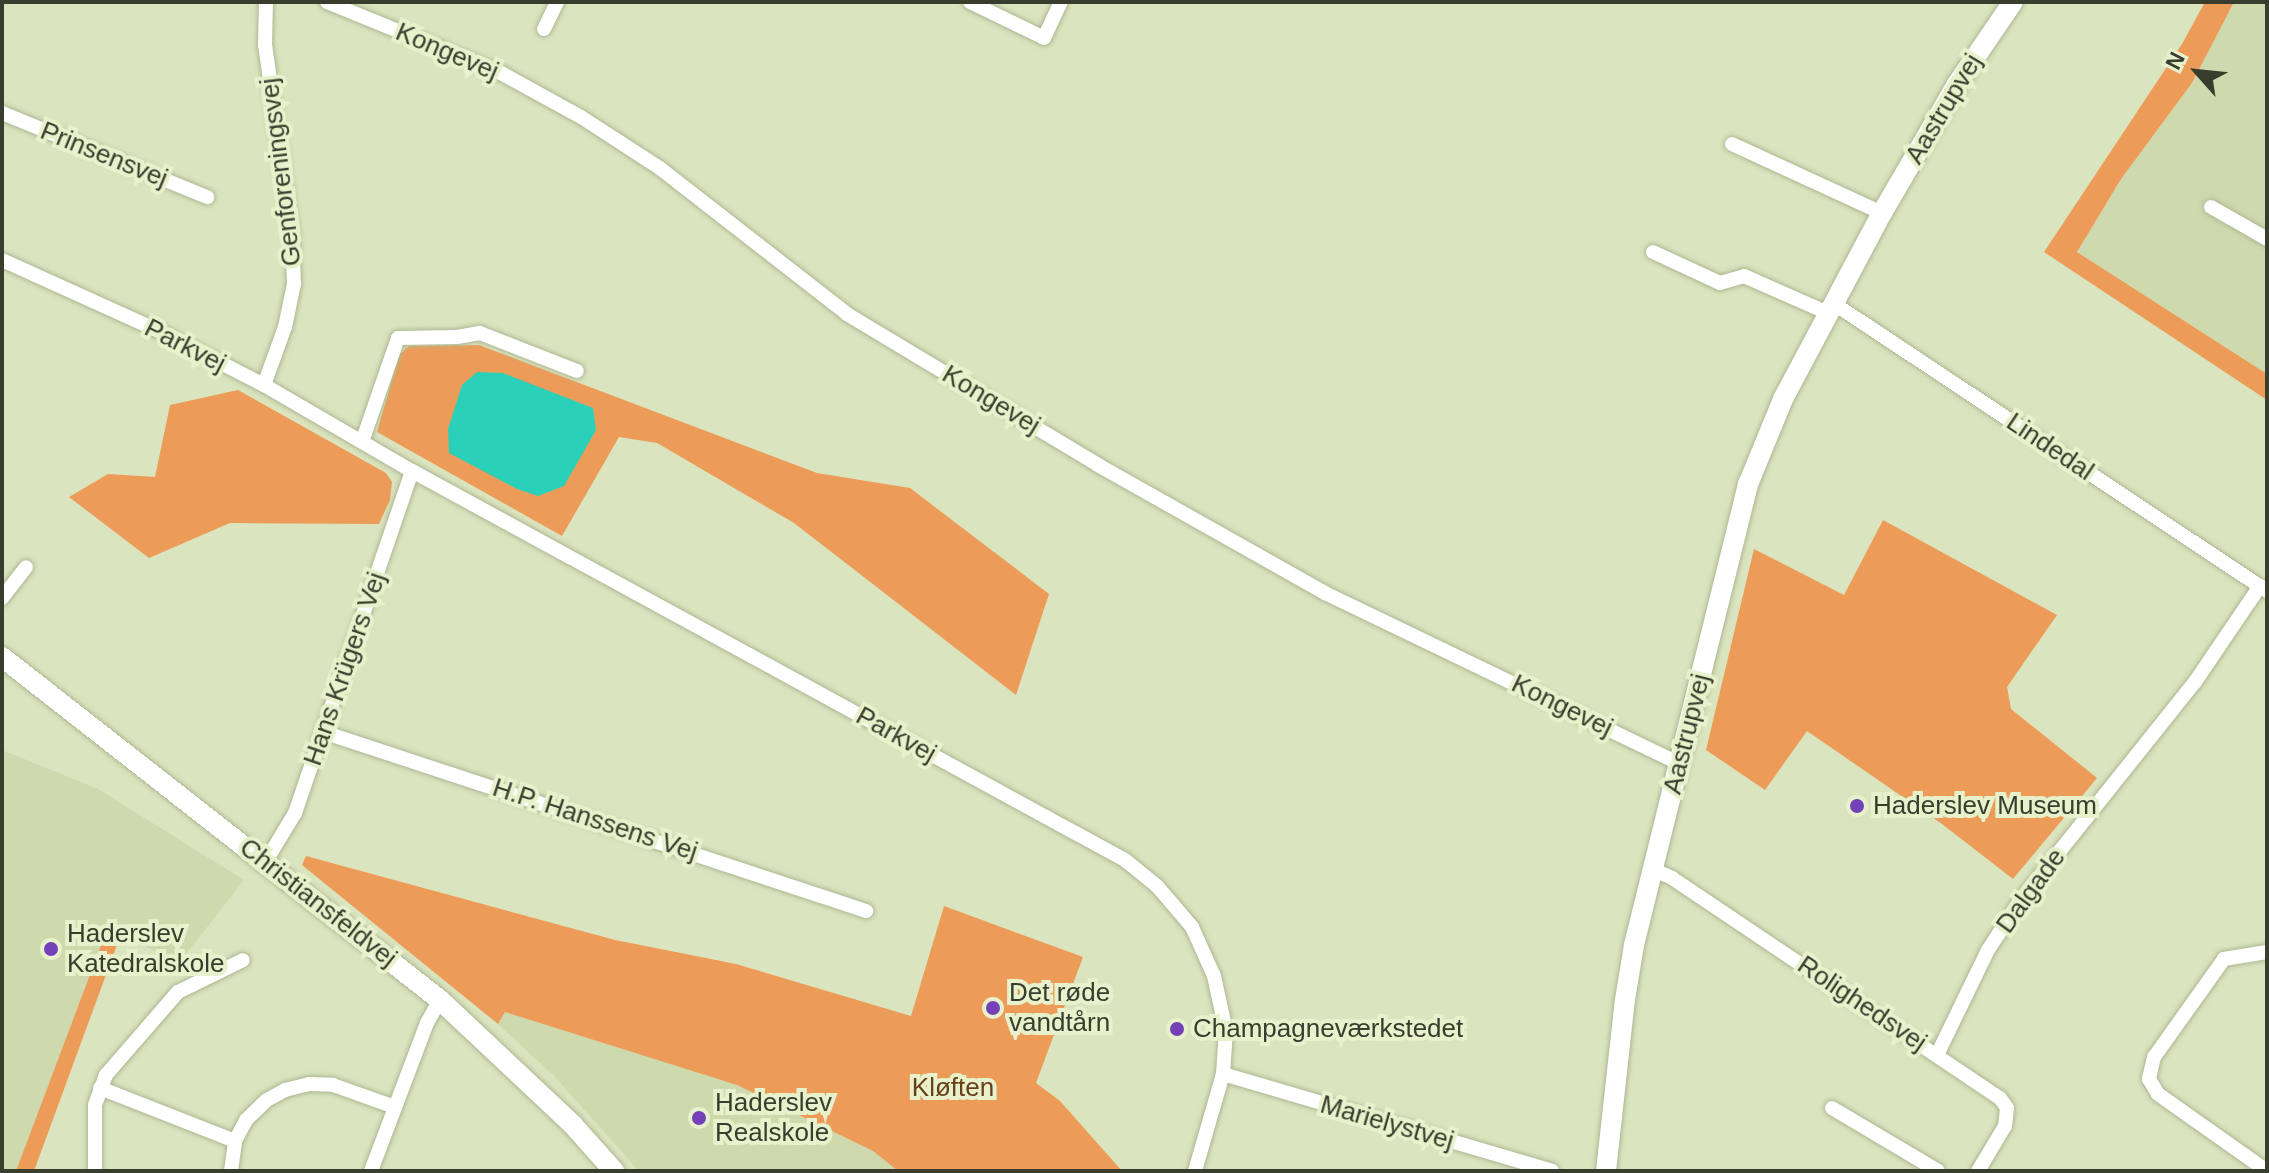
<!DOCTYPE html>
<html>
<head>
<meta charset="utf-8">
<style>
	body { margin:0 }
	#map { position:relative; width:2269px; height:1173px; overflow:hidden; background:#dae4be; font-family:Arial,sans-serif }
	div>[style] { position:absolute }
	.built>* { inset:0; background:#cedaad }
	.green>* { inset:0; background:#ec9c58 }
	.water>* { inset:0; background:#2bd0b8 }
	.roads { filter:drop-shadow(0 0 2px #adb793) drop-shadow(0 0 2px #adb793) }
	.street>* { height:14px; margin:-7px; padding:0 7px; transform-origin:7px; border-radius:7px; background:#fff }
	.secondary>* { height:20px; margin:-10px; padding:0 10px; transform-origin:10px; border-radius:10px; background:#fff }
	.dots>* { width:22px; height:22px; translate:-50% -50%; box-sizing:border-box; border:4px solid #e7f1cb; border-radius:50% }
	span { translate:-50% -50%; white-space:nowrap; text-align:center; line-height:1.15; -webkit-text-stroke:8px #e7f1cb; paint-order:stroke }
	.street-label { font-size:26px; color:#393d2e }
	.poi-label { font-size:26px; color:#393d2e }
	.left { translate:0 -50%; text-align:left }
	.park-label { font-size:26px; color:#693f19 }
	.frame { position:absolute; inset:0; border:4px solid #393d2e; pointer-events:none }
	.north { position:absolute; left:2157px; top:32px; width:80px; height:80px; -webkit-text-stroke:6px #e7f1cb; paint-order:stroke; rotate:297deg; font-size:22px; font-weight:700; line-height:32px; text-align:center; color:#393d2e }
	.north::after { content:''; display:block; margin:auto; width:28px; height:36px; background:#393d2e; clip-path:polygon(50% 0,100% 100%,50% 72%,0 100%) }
</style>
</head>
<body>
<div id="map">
	<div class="built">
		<i style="clip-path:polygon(2234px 2px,2267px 2px,2267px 374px,2077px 252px,2121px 179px,2192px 83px)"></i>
		<i style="clip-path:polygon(2px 750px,98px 789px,244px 880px,179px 963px,121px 934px,106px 932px,16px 1171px,2px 1171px)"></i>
		<i style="clip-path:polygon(505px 1011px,737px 1085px,873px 1151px,898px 1171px,639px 1171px,555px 1077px,498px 1024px)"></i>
	</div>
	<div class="green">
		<i style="clip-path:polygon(2205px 2px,2234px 2px,2192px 83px,2121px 179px,2077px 252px,2267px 374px,2267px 400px,2044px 252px,2182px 44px)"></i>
		<i style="clip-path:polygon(479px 345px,817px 473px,910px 488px,1049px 594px,1016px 695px,794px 523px,657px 443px,619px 437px,562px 536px,377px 432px,399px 355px,409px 346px)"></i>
		<i style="clip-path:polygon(238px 390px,386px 473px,392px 482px,390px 500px,379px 524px,230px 523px,149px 558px,69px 497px,108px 474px,155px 477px,170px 405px)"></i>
		<i style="clip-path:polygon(1883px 520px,2057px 615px,2007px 687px,2011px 709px,2097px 778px,2013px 879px,1942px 824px,1807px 731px,1765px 790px,1706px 750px,1754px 549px,1844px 595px)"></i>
		<i style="clip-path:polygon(306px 856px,615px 940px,736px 964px,911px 1016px,944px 906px,1083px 957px,1036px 1083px,1060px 1101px,1122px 1171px,898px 1171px,873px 1151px,737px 1085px,505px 1012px,498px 1024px,302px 865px)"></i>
		<i style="clip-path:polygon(106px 932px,121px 934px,34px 1171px,16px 1171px)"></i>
	</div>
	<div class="water">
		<i style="clip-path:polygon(477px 372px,503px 373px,593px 408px,596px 430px,564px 486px,538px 496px,517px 489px,449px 453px,448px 429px,462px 385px)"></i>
	</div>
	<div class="roads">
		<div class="street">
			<i style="left:327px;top:2px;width:188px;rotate:22.2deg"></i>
			<i style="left:501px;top:73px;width:91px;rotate:28.8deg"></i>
			<i style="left:581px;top:117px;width:95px;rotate:33deg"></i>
			<i style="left:661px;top:169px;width:236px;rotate:37.9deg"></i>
			<i style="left:847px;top:314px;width:293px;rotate:31deg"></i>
			<i style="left:1098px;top:465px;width:261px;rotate:29.4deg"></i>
			<i style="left:1325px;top:593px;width:393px;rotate:25.7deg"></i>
			<i style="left:970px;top:2px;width:82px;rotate:25.9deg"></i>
			<i style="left:1044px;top:38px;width:40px;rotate:-65deg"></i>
			<i style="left:544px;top:29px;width:30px;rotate:-64deg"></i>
			<i style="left:2px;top:113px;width:222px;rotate:22.3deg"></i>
			<i style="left:1732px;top:144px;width:165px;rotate:24.7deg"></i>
			<i style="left:2211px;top:207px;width:64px;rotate:29.7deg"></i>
			<i style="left:1653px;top:252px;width:74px;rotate:24.8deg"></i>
			<i style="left:1720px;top:283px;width:25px;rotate:-16deg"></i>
			<i style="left:1744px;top:276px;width:92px;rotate:23.8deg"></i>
			<i style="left:2px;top:260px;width:168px;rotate:24.3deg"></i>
			<i style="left:155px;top:329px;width:123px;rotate:27.2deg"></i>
			<i style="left:264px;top:385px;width:171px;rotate:30.2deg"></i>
			<i style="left:412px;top:471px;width:812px;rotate:28.62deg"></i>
			<i style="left:1125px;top:860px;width:41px;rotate:39.1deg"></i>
			<i style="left:1157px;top:886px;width:54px;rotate:49.5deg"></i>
			<i style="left:1192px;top:927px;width:54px;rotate:65.8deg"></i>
			<i style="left:1214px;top:976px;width:56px;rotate:77.7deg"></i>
			<i style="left:1226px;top:1031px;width:43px;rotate:94deg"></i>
			<i style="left:1223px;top:1074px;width:101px;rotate:106.1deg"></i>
			<i style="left:1833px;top:303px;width:521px;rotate:33.57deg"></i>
			<i style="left:264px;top:385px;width:62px;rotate:-70.1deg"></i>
			<i style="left:285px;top:327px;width:44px;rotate:-78.2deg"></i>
			<i style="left:294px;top:284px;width:50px;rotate:-92.3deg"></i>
			<i style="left:292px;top:234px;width:191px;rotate:-98.1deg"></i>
			<i style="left:265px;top:45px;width:43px;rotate:-88.7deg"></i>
			<i style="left:362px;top:442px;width:110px;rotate:-70.9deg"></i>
			<i style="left:398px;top:338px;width:59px;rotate:-1deg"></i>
			<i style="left:457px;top:337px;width:23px;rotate:-10deg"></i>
			<i style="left:480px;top:333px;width:104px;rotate:21.4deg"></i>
			<i style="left:2px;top:598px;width:39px;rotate:-52deg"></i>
			<i style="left:323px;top:732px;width:572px;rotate:18.24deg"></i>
			<i style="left:266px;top:861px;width:56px;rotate:-58.9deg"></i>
			<i style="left:295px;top:813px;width:361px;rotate:-71.1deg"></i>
			<i style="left:1652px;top:869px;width:22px;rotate:24deg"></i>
			<i style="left:1672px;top:878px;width:395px;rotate:33.9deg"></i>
			<i style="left:2000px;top:1098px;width:12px;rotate:55deg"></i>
			<i style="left:2007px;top:1108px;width:18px;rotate:96deg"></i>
			<i style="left:2005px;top:1126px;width:52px;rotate:121deg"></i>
			<i style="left:2267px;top:952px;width:44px;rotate:170.8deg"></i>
			<i style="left:2224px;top:959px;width:120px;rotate:125.5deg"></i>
			<i style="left:2154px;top:1057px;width:23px;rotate:103deg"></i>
			<i style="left:2149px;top:1079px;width:17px;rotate:59deg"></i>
			<i style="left:2158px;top:1094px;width:133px;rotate:35.2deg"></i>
			<i style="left:1937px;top:1055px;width:117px;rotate:-64.1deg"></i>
			<i style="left:1988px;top:950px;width:59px;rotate:-56.9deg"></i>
			<i style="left:2020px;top:901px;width:280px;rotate:-51.4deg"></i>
			<i style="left:2195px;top:682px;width:116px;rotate:-55.9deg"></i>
			<i style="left:1223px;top:1074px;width:343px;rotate:16.4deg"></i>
			<i style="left:100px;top:1088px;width:145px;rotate:21.4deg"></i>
			<i style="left:1832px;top:1108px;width:123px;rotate:30.7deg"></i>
			<i style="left:95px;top:1171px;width:66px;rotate:-90deg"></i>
			<i style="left:95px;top:1105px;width:32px;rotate:-70deg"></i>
			<i style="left:106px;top:1075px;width:110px;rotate:-49.1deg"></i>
			<i style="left:178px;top:992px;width:72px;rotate:-26.2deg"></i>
			<i style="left:231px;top:1171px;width:30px;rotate:-82deg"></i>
			<i style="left:235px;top:1141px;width:24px;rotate:-62deg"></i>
			<i style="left:246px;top:1120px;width:29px;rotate:-44deg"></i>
			<i style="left:267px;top:1100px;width:21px;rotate:-29deg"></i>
			<i style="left:285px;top:1090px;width:25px;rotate:-14deg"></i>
			<i style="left:309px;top:1084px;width:24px;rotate:2deg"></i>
			<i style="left:333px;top:1085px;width:66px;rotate:19.5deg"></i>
			<i style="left:371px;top:1171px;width:158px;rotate:-69.3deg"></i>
			<i style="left:427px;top:1023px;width:26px;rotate:-61deg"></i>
		</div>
		<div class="secondary">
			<i style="left:2px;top:657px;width:556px;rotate:38.06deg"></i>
			<i style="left:440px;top:1000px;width:183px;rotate:43.2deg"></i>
			<i style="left:573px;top:1125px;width:62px;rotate:48.3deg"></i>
			<i style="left:1606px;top:1171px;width:172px;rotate:-83.7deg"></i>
			<i style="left:1625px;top:1000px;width:56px;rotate:-80.7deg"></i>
			<i style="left:1634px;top:945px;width:477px;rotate:-76.1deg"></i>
			<i style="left:1749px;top:482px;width:90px;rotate:-67.7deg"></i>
			<i style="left:1783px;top:399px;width:211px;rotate:-62deg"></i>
			<i style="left:1882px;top:213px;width:149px;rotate:-59.8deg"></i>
			<i style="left:1957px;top:84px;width:99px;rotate:-55.7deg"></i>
		</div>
	</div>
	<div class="dots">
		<i style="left:1857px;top:806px;background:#7541b9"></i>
		<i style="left:51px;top:949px;background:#7541b9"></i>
		<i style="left:993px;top:1008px;background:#7541b9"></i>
		<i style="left:1177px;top:1029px;background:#7541b9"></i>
		<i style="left:699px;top:1118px;background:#7541b9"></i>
	</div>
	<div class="street-label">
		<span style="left:447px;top:52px;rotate:23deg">Kongevej</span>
		<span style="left:1944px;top:109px;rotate:-59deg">Aastrupvej</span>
		<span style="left:104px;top:155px;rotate:22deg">Prinsensvej</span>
		<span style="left:281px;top:172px;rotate:-97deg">Genforeningsvej</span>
		<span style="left:185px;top:346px;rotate:27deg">Parkvej</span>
		<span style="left:991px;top:400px;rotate:31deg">Kongevej</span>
		<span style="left:2050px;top:447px;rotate:34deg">Lindedal</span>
		<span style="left:345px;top:669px;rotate:-71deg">Hans Krügers Vej</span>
		<span style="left:1562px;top:706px;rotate:26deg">Kongevej</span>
		<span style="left:1687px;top:734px;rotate:-76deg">Aastrupvej</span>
		<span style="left:896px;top:735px;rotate:29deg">Parkvej</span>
		<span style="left:595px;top:820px;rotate:18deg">H.P. Hanssens Vej</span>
		<span style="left:2031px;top:891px;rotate:-54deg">Dalgade</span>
		<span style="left:318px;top:903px;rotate:38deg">Christiansfeldvej</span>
		<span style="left:1862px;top:1004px;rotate:34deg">Rolighedsvej</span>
		<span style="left:1387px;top:1123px;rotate:16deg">Marielystvej</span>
	</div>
	<div class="poi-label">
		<span class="left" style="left:1873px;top:806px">Haderslev Museum</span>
		<span class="left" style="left:67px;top:949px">Haderslev<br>Katedralskole</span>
		<span class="left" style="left:1009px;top:1008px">Det røde<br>vandtårn</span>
		<span class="left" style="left:1193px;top:1029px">Champagneværkstedet</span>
		<span class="left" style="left:715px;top:1118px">Haderslev<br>Realskole</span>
	</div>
	<div class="park-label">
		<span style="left:953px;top:1088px">Kløften</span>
	</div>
	<div class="frame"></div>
	<div class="north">N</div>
</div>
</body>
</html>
